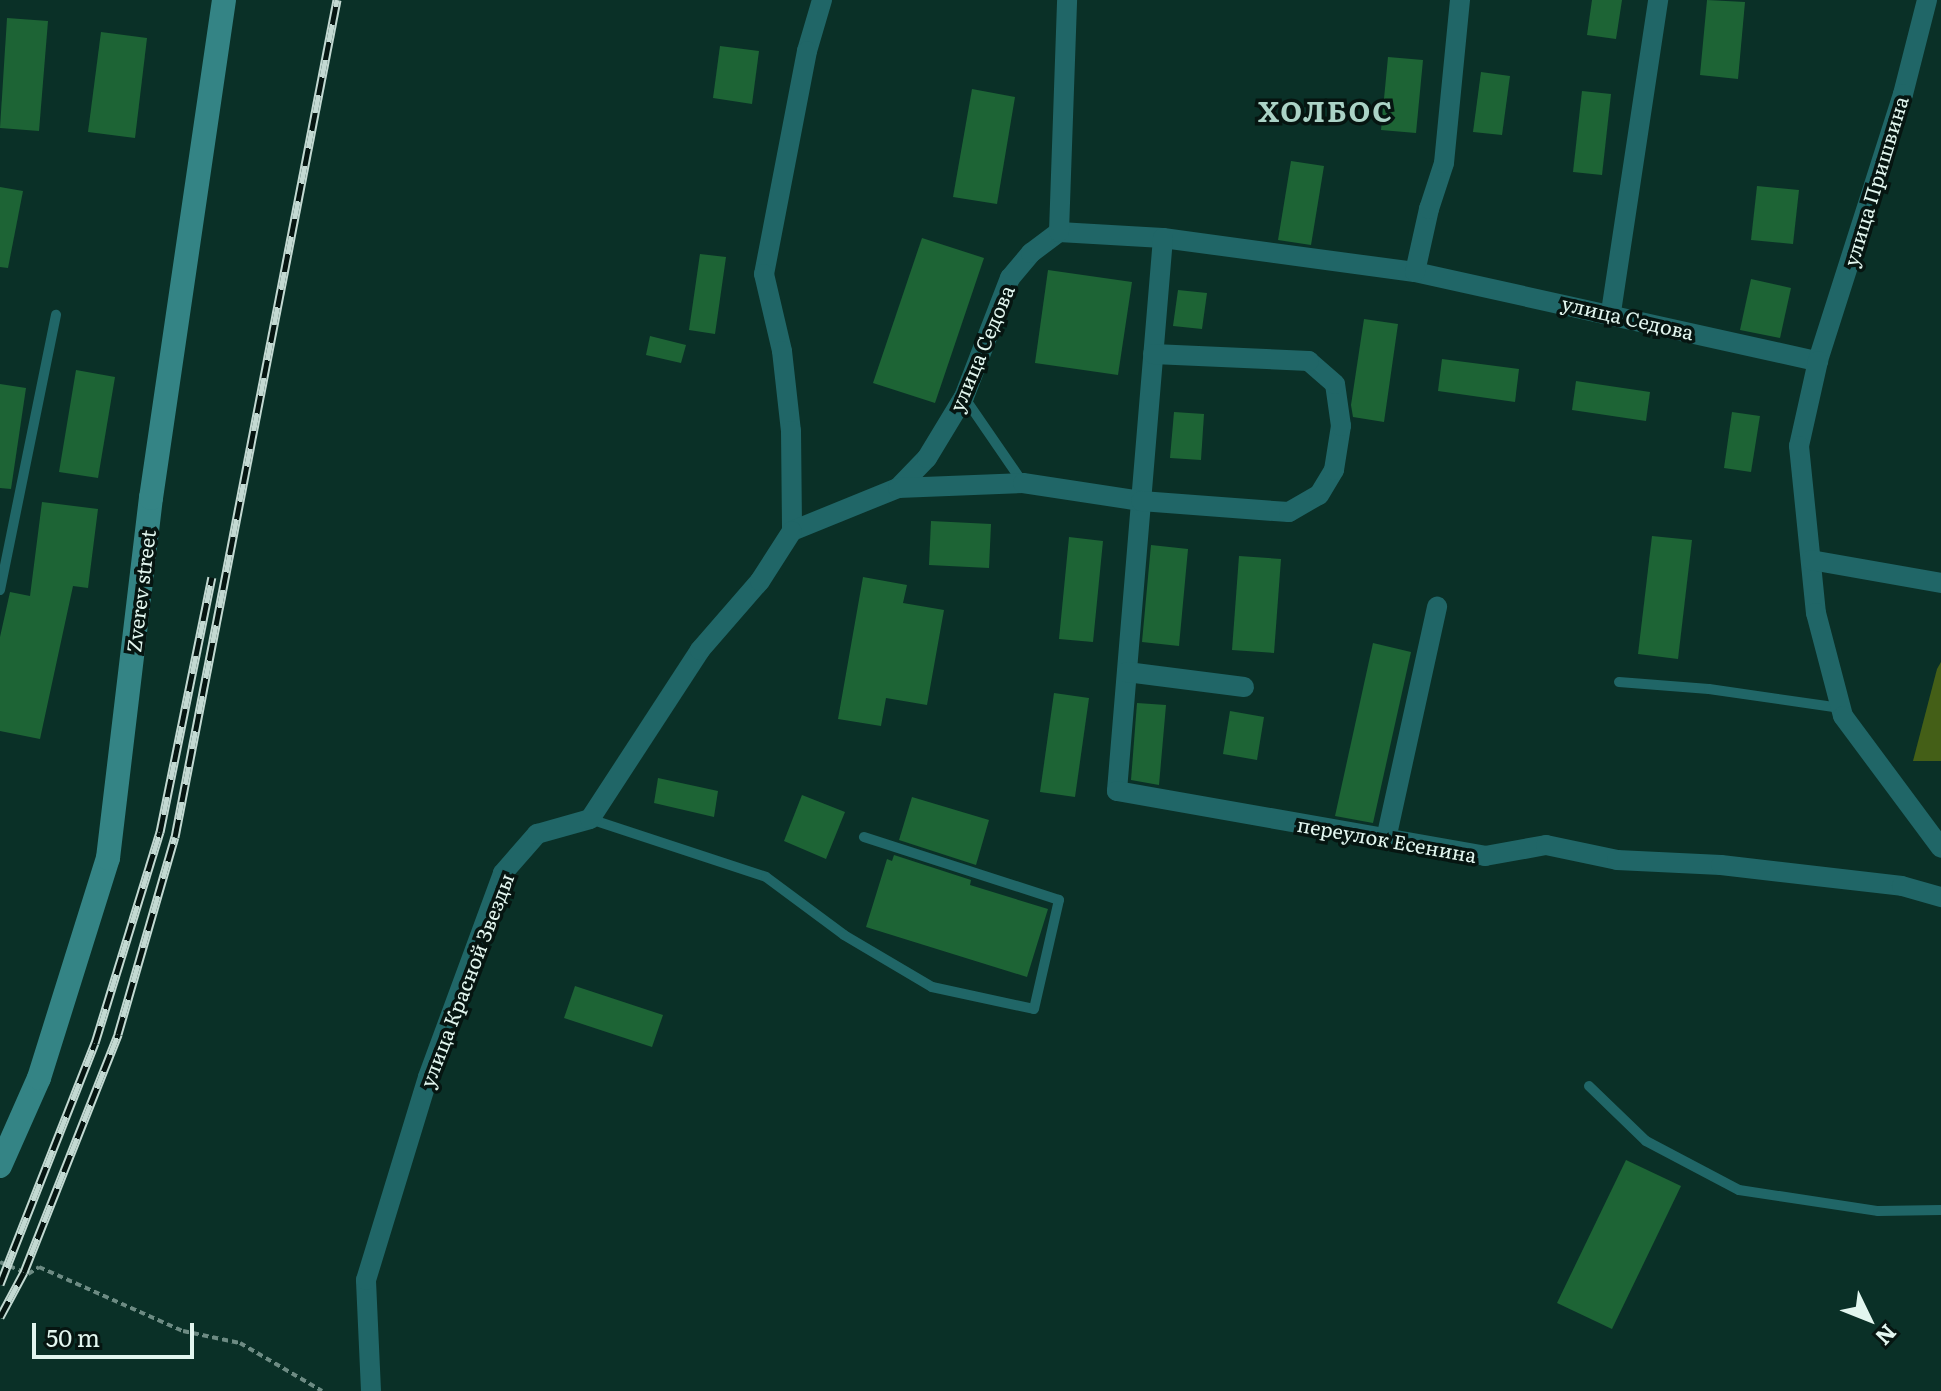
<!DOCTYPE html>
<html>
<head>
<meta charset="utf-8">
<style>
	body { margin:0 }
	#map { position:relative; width:1941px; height:1391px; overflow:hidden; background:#0a3027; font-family:Literata,serif }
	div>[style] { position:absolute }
	.forest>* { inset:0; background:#445f17 }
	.building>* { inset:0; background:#1d6435 }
	.path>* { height:4px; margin-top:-2px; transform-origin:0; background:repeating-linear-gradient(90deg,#6d8b83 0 6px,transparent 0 10px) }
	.service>* { height:10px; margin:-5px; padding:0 5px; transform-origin:5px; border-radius:5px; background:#206667 }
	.minor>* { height:20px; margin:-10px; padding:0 10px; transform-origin:10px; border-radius:10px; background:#206667 }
	.secondary>* { height:24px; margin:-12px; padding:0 12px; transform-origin:12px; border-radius:12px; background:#348485 }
	.rail>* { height:9px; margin-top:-4.5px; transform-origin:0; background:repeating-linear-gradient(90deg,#061511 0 18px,#c3d9d2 0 36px); box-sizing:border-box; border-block:2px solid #c3d9d2 }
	span { translate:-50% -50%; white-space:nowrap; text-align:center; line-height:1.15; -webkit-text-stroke:7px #061511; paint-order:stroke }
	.street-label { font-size:20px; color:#e2f6ef }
	.district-label { font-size:28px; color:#abd3c6; font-weight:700; letter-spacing:2px }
	.north { position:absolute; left:1829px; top:1279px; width:80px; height:80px; -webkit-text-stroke:6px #061511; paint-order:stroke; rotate:133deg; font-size:22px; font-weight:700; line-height:32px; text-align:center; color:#e2f6ef }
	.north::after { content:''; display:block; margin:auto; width:28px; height:36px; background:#e2f6ef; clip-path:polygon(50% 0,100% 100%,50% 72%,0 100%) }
	.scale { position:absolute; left:32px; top:1323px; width:162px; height:36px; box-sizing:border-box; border:4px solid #e2f6ef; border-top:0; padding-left:10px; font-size:24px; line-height:28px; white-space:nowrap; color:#e2f6ef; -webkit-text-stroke:6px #061511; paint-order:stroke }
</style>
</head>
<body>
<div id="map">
	<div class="forest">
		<i style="clip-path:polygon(1941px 662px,1941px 761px,1913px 761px,1937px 669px)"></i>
	</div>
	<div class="building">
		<i style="clip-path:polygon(1592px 0,1622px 0,1616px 39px,1587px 35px)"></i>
		<i style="clip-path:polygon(1707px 0,1745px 2px,1738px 79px,1700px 75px)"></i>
		<i style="clip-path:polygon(7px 18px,48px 21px,39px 131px,0 128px)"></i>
		<i style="clip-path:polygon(101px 32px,147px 38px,135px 138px,88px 132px)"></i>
		<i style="clip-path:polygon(720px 46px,759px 51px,752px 104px,713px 98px)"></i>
		<i style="clip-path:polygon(1388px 57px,1423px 60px,1416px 133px,1381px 130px)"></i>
		<i style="clip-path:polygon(1481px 72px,1510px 76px,1502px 135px,1473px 132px)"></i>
		<i style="clip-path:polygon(972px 89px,1015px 97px,997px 204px,953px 197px)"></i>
		<i style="clip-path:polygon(1582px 91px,1611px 94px,1602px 175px,1573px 172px)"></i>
		<i style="clip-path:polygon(1291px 161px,1324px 166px,1311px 245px,1278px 240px)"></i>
		<i style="clip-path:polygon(1757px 186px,1799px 190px,1793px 244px,1751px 240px)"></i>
		<i style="clip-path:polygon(0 187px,23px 191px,8px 268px,0 267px)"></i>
		<i style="clip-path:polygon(922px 238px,984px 258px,935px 403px,873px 383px)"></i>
		<i style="clip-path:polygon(700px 254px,726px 257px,715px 334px,689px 330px)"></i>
		<i style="clip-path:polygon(1048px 270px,1132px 282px,1118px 375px,1035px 363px)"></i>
		<i style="clip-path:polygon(1751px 279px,1791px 288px,1780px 338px,1740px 330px)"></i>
		<i style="clip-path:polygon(1178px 290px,1207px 293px,1202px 329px,1173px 326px)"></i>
		<i style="clip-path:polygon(1364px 319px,1398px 324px,1384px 422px,1353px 417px,1351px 405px)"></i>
		<i style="clip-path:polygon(650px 336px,686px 345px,681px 363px,646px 355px)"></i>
		<i style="clip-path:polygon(1442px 359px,1519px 369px,1515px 402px,1438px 391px)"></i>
		<i style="clip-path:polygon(76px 370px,115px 377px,98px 478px,59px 472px)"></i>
		<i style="clip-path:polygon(1576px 381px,1650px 392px,1646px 421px,1572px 410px)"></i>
		<i style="clip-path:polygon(0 384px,26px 388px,11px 489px,0 488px)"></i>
		<i style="clip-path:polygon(1174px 412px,1204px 414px,1201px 460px,1170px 458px)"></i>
		<i style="clip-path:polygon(1732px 412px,1760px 416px,1751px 472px,1724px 468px)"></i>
		<i style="clip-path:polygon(42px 502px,98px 509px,88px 588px,73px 586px,40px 739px,0 731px,0 637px,10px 592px,30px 596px)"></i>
		<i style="clip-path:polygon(931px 521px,991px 524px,989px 568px,929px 565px)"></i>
		<i style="clip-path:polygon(1652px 536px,1692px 540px,1678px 659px,1638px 654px)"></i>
		<i style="clip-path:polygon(1069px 537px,1103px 541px,1093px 642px,1059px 639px)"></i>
		<i style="clip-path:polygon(1151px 545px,1188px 549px,1179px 646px,1142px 642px)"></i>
		<i style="clip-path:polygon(1239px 556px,1281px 559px,1274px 653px,1232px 650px)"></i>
		<i style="clip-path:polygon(863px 577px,907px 585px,903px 603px,944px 610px,927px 705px,886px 698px,881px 726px,838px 719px)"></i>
		<i style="clip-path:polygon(1373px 643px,1411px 652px,1373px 823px,1335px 816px)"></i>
		<i style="clip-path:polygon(1054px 693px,1089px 698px,1075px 797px,1040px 792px)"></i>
		<i style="clip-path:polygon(1137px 703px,1166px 705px,1159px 785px,1131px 780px)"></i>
		<i style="clip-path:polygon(1230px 711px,1264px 717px,1257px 760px,1223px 754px)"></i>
		<i style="clip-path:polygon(658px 778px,718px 791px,714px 817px,654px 803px)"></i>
		<i style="clip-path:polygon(802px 795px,845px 812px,826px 859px,784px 841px)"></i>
		<i style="clip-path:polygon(912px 797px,989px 820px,976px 865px,899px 840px)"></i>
		<i style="clip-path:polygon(894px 855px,971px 880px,970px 885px,1048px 909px,1027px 977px,866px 927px,887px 859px,892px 861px)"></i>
		<i style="clip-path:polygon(575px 986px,663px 1015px,652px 1047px,564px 1018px)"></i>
		<i style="clip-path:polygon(1626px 1160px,1681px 1186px,1612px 1329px,1557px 1303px)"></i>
	</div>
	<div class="path">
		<i style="left:0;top:1262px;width:30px;rotate:23deg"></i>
		<i style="left:28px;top:1274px;width:13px;rotate:-32deg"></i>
		<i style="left:39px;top:1267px;width:158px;rotate:24deg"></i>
		<i style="left:183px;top:1331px;width:58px;rotate:11.9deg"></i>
		<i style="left:240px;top:1343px;width:95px;rotate:30.3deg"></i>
	</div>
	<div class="service">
		<i style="left:964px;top:397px;width:104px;rotate:55.5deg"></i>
		<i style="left:0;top:590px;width:281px;rotate:-78.5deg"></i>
		<i style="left:1619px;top:682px;width:90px;rotate:4.4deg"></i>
		<i style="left:1709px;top:689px;width:133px;rotate:8.2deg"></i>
		<i style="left:590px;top:819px;width:185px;rotate:18.2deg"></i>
		<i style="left:766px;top:877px;width:97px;rotate:36.6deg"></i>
		<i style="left:844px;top:935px;width:102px;rotate:30.6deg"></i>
		<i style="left:932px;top:987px;width:104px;rotate:12.2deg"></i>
		<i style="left:1034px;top:1009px;width:112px;rotate:-77.1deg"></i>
		<i style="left:1059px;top:900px;width:205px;rotate:-162.1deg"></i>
		<i style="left:1589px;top:1086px;width:79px;rotate:44deg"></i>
		<i style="left:1646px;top:1141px;width:105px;rotate:27.8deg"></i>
		<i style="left:1739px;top:1190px;width:141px;rotate:8.6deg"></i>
		<i style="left:1878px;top:1211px;width:63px;rotate:-0.9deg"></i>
	</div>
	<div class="minor">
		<i style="left:822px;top:0;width:53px;rotate:106.4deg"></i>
		<i style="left:807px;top:51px;width:227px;rotate:100.9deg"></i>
		<i style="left:764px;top:274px;width:79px;rotate:76.8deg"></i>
		<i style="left:782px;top:351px;width:81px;rotate:83.6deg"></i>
		<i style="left:791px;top:431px;width:100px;rotate:89.4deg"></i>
		<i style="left:792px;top:531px;width:114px;rotate:-22.1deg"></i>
		<i style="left:898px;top:488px;width:42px;rotate:-46deg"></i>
		<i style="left:927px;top:458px;width:71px;rotate:-58.8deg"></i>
		<i style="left:964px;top:397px;width:128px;rotate:-68.9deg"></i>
		<i style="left:1010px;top:278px;width:33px;rotate:-50deg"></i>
		<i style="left:1031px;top:253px;width:35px;rotate:-37deg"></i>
		<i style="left:1059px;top:232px;width:104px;rotate:3.3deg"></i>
		<i style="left:1163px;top:238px;width:254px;rotate:7.7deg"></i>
		<i style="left:1415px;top:272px;width:413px;rotate:12.5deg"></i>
		<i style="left:1927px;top:0;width:97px;rotate:104.3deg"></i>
		<i style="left:1903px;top:94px;width:280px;rotate:107.7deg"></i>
		<i style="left:1818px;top:361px;width:87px;rotate:102.6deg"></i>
		<i style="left:1799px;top:446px;width:168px;rotate:84.2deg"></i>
		<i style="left:1816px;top:613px;width:106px;rotate:75.3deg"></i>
		<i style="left:1843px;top:716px;width:164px;rotate:53.4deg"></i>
		<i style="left:1059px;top:232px;width:232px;rotate:-88deg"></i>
		<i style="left:1163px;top:238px;width:555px;rotate:94.76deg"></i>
		<i style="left:1117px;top:791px;width:374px;rotate:10deg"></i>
		<i style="left:1485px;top:856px;width:62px;rotate:-10.2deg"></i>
		<i style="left:1546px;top:845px;width:73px;rotate:11.9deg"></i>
		<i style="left:1617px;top:860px;width:104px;rotate:2.8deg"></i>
		<i style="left:1721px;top:865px;width:182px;rotate:6.6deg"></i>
		<i style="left:1902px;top:886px;width:41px;rotate:15.8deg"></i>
		<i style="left:1415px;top:272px;width:65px;rotate:-77.5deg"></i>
		<i style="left:1429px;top:209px;width:48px;rotate:-71.9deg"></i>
		<i style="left:1444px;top:163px;width:164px;rotate:-84.4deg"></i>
		<i style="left:1611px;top:312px;width:316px;rotate:-81.4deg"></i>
		<i style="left:898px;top:488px;width:125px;rotate:-2.3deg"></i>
		<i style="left:1023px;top:483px;width:119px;rotate:8.7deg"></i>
		<i style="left:1141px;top:501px;width:148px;rotate:4.3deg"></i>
		<i style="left:1289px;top:512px;width:34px;rotate:-30deg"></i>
		<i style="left:1319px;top:495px;width:29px;rotate:-59deg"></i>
		<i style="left:1334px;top:470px;width:45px;rotate:-81deg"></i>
		<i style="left:1341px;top:426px;width:42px;rotate:-98.1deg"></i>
		<i style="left:1335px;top:384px;width:35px;rotate:-139deg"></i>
		<i style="left:1309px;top:361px;width:156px;rotate:-177.4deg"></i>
		<i style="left:1811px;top:560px;width:132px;rotate:10deg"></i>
		<i style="left:1127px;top:672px;width:118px;rotate:7.3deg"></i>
		<i style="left:1386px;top:839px;width:238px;rotate:-77.6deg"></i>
		<i style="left:371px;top:1391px;width:111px;rotate:-92.6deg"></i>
		<i style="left:366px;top:1280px;width:212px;rotate:-73deg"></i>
		<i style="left:428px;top:1077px;width:217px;rotate:-69.8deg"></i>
		<i style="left:503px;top:873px;width:52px;rotate:-48.9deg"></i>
		<i style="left:537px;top:834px;width:55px;rotate:-15.8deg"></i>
		<i style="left:590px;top:819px;width:202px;rotate:-56.9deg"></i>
		<i style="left:700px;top:650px;width:91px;rotate:-49deg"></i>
		<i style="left:760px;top:581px;width:59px;rotate:-57.4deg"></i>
	</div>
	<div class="secondary">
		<i style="left:0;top:1166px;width:96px;rotate:-66.1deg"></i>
		<i style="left:39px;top:1078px;width:231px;rotate:-72.6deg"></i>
		<i style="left:108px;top:858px;width:363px;rotate:-83.2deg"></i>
		<i style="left:151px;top:498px;width:503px;rotate:-81.66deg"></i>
	</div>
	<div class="rail">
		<i style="left:0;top:1284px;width:259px;rotate:-68.5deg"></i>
		<i style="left:95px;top:1043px;width:221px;rotate:-72.9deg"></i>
		<i style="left:160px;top:832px;width:260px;rotate:-78.5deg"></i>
		<i style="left:0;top:1317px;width:51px;rotate:-61.9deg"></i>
		<i style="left:24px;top:1272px;width:256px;rotate:-68.4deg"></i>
		<i style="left:118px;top:1034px;width:205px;rotate:-73.9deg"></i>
		<i style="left:175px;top:837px;width:853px;rotate:-79.05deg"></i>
	</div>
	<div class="street-label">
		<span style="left:1875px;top:181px;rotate:-73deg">улица Пришвина</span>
		<span style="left:1628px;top:317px;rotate:13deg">улица Седова</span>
		<span style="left:981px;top:348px;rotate:-67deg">улица Седова</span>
		<span style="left:140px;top:591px;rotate:-83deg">Zverev street</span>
		<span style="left:1387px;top:839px;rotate:10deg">переулок Есенина</span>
		<span style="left:466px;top:980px;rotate:-69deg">улица Красной Звезды</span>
	</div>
	<div class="district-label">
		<span style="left:1326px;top:110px">ХОЛБОС</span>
	</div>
	<div class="north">N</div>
	<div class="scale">50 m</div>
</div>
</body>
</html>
